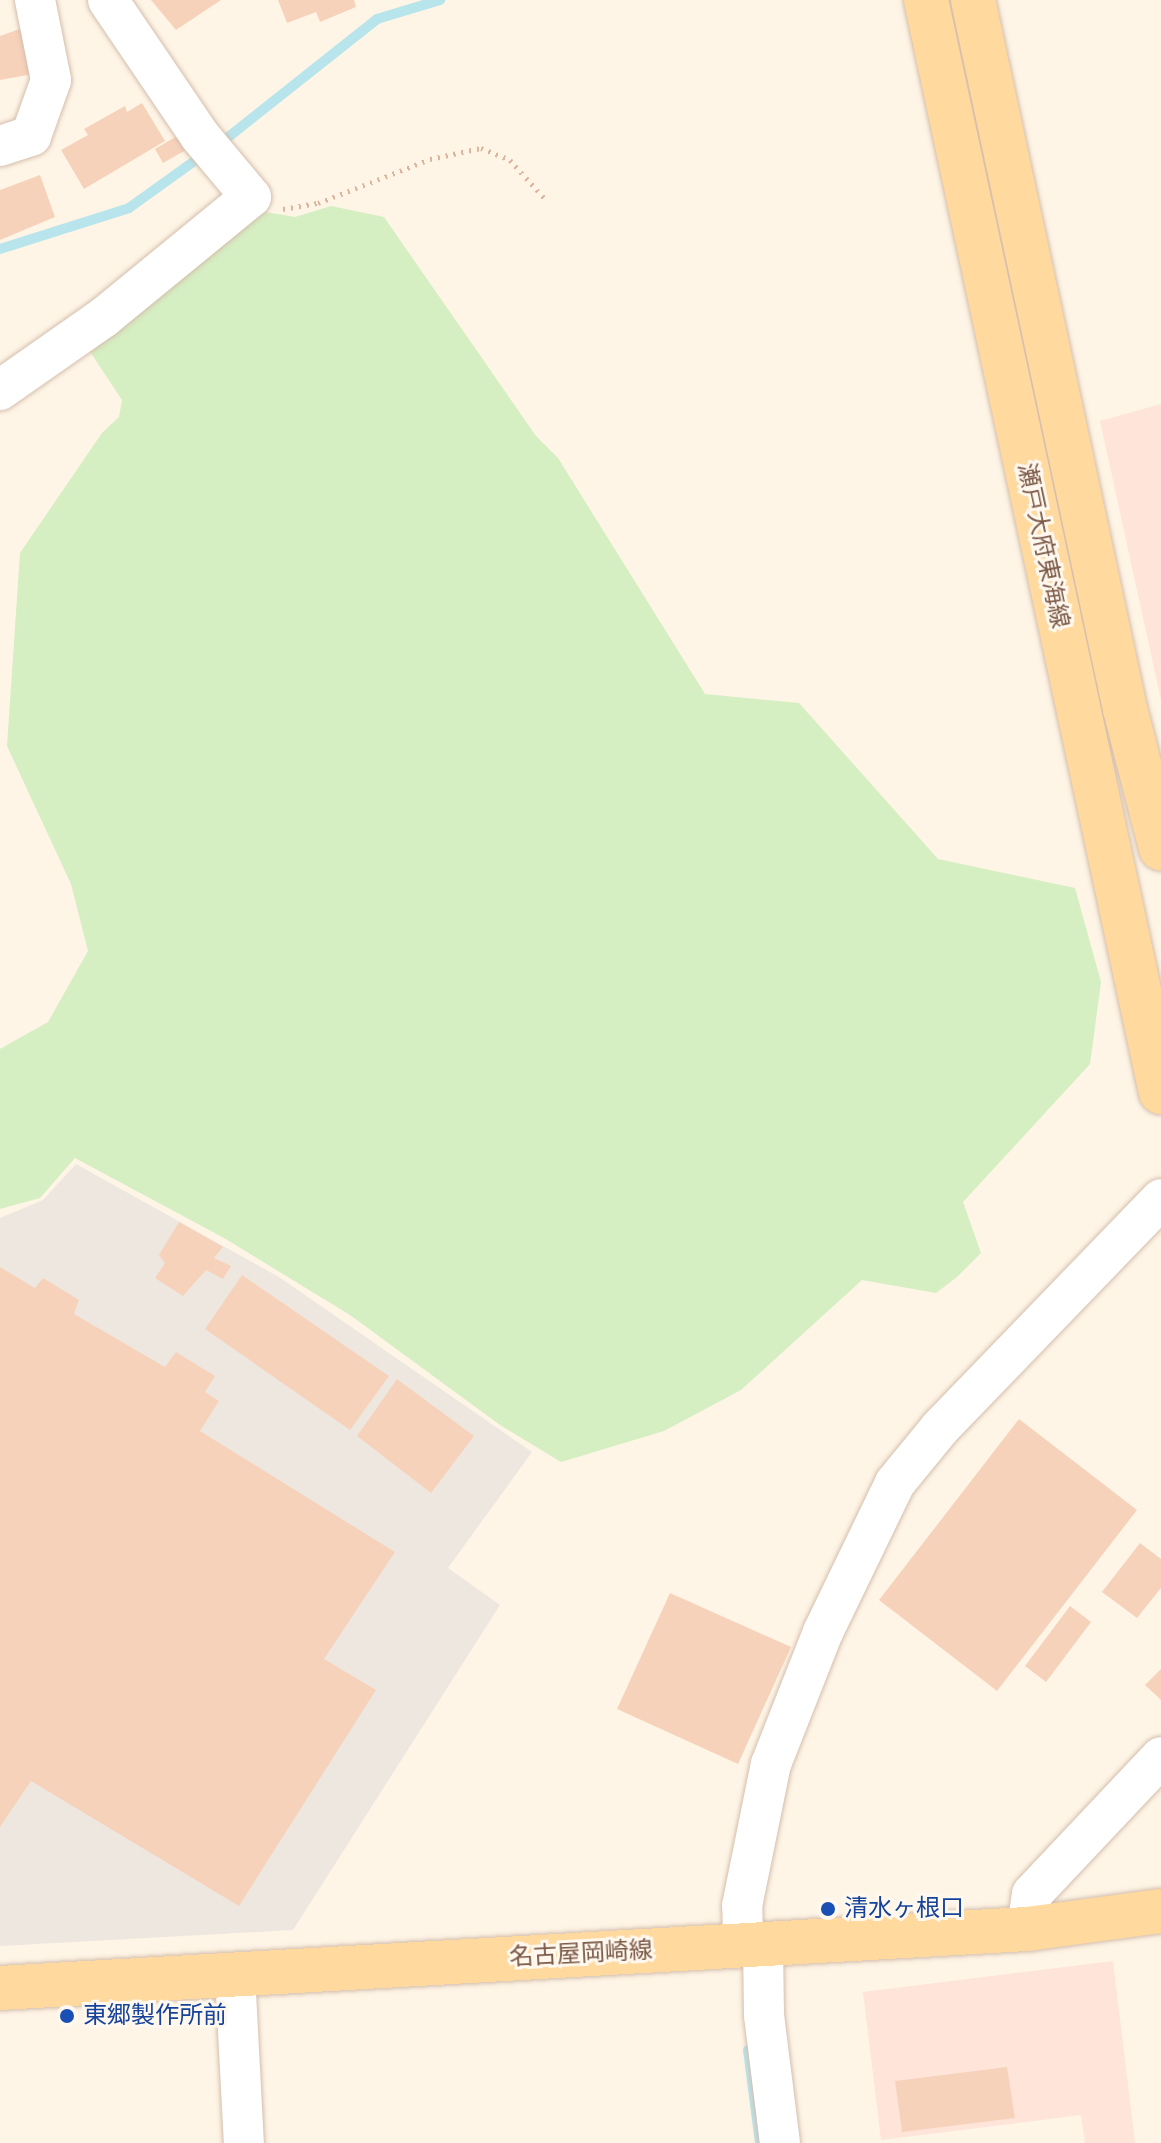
<!DOCTYPE html>
<html>
<head>
<meta charset="utf-8">
<style>
	body { margin:0 }
	#map { position:relative; width:1161px; height:2143px; overflow:hidden; background:#fef5e6; font-family:"DejaVu Sans","Noto Sans JP",sans-serif }
	div>[style] { position:absolute }
	.commercial>* { inset:0; background:#ffe4da }
	.industrial>* { inset:0; background:#eee7e0 }
	.green>* { inset:0; background:#d5eec2 }
	.stream>* { height:10px; margin:-5px; padding:0 5px; transform-origin:5px; border-radius:5px; background:#b8e4eb }
	.building>* { inset:0; background:#f7d2bb }
	.path>* { height:5px; margin-top:-2.5px; transform-origin:0; background:repeating-linear-gradient(90deg,#ddb59d 0 2px,transparent 0 8px) }
	.roads { filter:drop-shadow(0 0 2px #d5bead) drop-shadow(0 0 2px #d5bead) }
	.minor>* { height:40px; margin:-20px; padding:0 20px; transform-origin:20px; border-radius:20px; background:#fff }
	.major>* { height:44px; margin:-22px; padding:0 22px; transform-origin:22px; border-radius:22px; background:#ffd99d }
	.dots>* { width:22px; height:22px; translate:-50% -50%; box-sizing:border-box; border:4px solid #fff8ef; border-radius:50% }
	span { translate:-50% -50%; white-space:nowrap; text-align:center; line-height:1.15; -webkit-text-stroke:6px #fff8ef; paint-order:stroke }
	.street-label { font-size:24px; color:#7b5947 }
	.transit-label { font-size:24px; color:#164399 }
	.left { translate:0 -50%; text-align:left }
</style>
</head>
<body>
<div id="map">
	<div class="commercial">
		<i style="clip-path:polygon(1161px 404px,1161px 700px,1100px 421px)"></i>
		<i style="clip-path:polygon(1113px 1961px,1135px 2143px,1085px 2143px,1081px 2115px,881px 2140px,863px 1992px)"></i>
	</div>
	<div class="industrial">
		<i style="clip-path:polygon(76px 1164px,279px 1277px,532px 1452px,448px 1568px,500px 1605px,293px 1930px,0 1946px,0 1218px,43px 1200px)"></i>
	</div>
	<div class="green">
		<i style="clip-path:polygon(331px 206px,384px 217px,536px 436px,558px 458px,705px 694px,799px 703px,938px 859px,1075px 888px,1101px 982px,1090px 1064px,963px 1202px,981px 1253px,957px 1277px,936px 1293px,862px 1280px,741px 1390px,664px 1431px,561px 1462px,500px 1425px,350px 1315px,224px 1238px,75px 1158px,40px 1198px,0 1209px,0 1049px,48px 1022px,88px 951px,71px 884px,7px 746px,20px 553px,102px 433px,119px 417px,122px 400px,85px 344px,254px 210px,295px 217px)"></i>
	</div>
	<div class="stream">
		<i style="left:222px;top:142px;width:198px;rotate:-38.4deg"></i>
		<i style="left:377px;top:19px;width:66px;rotate:-16.8deg"></i>
		<i style="left:0;top:249px;width:135px;rotate:-17.6deg"></i>
		<i style="left:129px;top:208px;width:87px;rotate:-35.7deg"></i>
		<i style="left:748px;top:2050px;width:94px;rotate:82.6deg"></i>
	</div>
	<div class="building">
		<i style="clip-path:polygon(151px 0,221px 0,176px 30px)"></i>
		<i style="clip-path:polygon(278px 0,354px 0,356px 7px,320px 22px,316px 12px,287px 23px)"></i>
		<i style="clip-path:polygon(25px 27px,33px 74px,0 80px,0 36px)"></i>
		<i style="clip-path:polygon(142px 103px,165px 141px,84px 189px,61px 150px,88px 135px,84px 129px,125px 106px,127px 112px)"></i>
		<i style="clip-path:polygon(184px 132px,193px 146px,163px 163px,155px 149px)"></i>
		<i style="clip-path:polygon(40px 175px,55px 217px,0 240px,0 190px)"></i>
		<i style="clip-path:polygon(179px 1222px,223px 1247px,214px 1258px,231px 1266px,223px 1279px,206px 1270px,183px 1296px,155px 1278px,165px 1263px,159px 1255px)"></i>
		<i style="clip-path:polygon(0 1267px,35px 1288px,43px 1278px,79px 1300px,74px 1314px,165px 1367px,176px 1352px,215px 1376px,205px 1392px,219px 1401px,200px 1431px,395px 1552px,324px 1659px,376px 1690px,239px 1906px,31px 1781px,0 1827px)"></i>
		<i style="clip-path:polygon(242px 1275px,389px 1376px,350px 1430px,205px 1329px)"></i>
		<i style="clip-path:polygon(397px 1379px,474px 1436px,431px 1493px,357px 1436px)"></i>
		<i style="clip-path:polygon(1019px 1419px,1137px 1510px,997px 1691px,879px 1600px)"></i>
		<i style="clip-path:polygon(1140px 1543px,1161px 1559px,1161px 1588px,1137px 1618px,1102px 1592px)"></i>
		<i style="clip-path:polygon(670px 1593px,791px 1647px,738px 1764px,617px 1709px)"></i>
		<i style="clip-path:polygon(1070px 1606px,1091px 1622px,1046px 1682px,1025px 1666px)"></i>
		<i style="clip-path:polygon(1161px 1669px,1161px 1700px,1145px 1685px)"></i>
		<i style="clip-path:polygon(1007px 2067px,1015px 2118px,902px 2132px,895px 2081px)"></i>
	</div>
	<div class="path">
		<i style="left:283px;top:209px;width:36px;rotate:-10deg"></i>
		<i style="left:318px;top:203px;width:120px;rotate:-21.4deg"></i>
		<i style="left:430px;top:159px;width:52px;rotate:-12.2deg"></i>
		<i style="left:481px;top:148px;width:31px;rotate:22deg"></i>
		<i style="left:510px;top:160px;width:55px;rotate:47.9deg"></i>
	</div>
	<div class="roads">
		<div class="minor">
			<i style="left:0;top:146px;width:33px;rotate:-18deg"></i>
			<i style="left:31px;top:136px;width:59px;rotate:-70.3deg"></i>
			<i style="left:51px;top:80px;width:82px;rotate:-101.3deg"></i>
			<i style="left:0;top:390px;width:126px;rotate:-35deg"></i>
			<i style="left:103px;top:318px;width:191px;rotate:-39.3deg"></i>
			<i style="left:251px;top:197px;width:80px;rotate:-129.9deg"></i>
			<i style="left:200px;top:136px;width:164px;rotate:-124.1deg"></i>
			<i style="left:1027px;top:1929px;width:35px;rotate:-82deg"></i>
			<i style="left:1032px;top:1894px;width:188px;rotate:-46.7deg"></i>
			<i style="left:763px;top:1944px;width:71px;rotate:89.2deg"></i>
			<i style="left:764px;top:2015px;width:129px;rotate:82.9deg"></i>
			<i style="left:743px;top:1945px;width:39px;rotate:-91deg"></i>
			<i style="left:742px;top:1906px;width:145px;rotate:-78.5deg"></i>
			<i style="left:771px;top:1764px;width:142px;rotate:-68.5deg"></i>
			<i style="left:823px;top:1632px;width:165px;rotate:-64.2deg"></i>
			<i style="left:895px;top:1483px;width:71px;rotate:-50.7deg"></i>
			<i style="left:940px;top:1428px;width:318px;rotate:-46deg"></i>
			<i style="left:235px;top:1974px;width:169px;rotate:87deg"></i>
		</div>
		<div class="major">
			<i style="left:926px;top:0;width:1117px;rotate:77.86deg"></i>
			<i style="left:973px;top:0;width:725px;rotate:77.9deg"></i>
			<i style="left:1125px;top:709px;width:144px;rotate:75.5deg"></i>
			<i style="left:0;top:1988px;width:1029px;rotate:-3.29deg"></i>
			<i style="left:1027px;top:1929px;width:135px;rotate:-7.7deg"></i>
		</div>
	</div>
	<div class="dots">
		<i style="left:828px;top:1909px;background:#1a4fb4"></i>
		<i style="left:67px;top:2016px;background:#1a4fb4"></i>
	</div>
	<div class="street-label">
		<span style="left:1043px;top:546px;rotate:78deg">瀬戸大府東海線</span>
		<span style="left:581px;top:1954px;rotate:-3deg">名古屋岡崎線</span>
	</div>
	<div class="transit-label">
		<span class="left" style="left:844px;top:1909px">清水ヶ根口</span>
		<span class="left" style="left:83px;top:2016px">東郷製作所前</span>
	</div>
</div>
</body>
</html>
